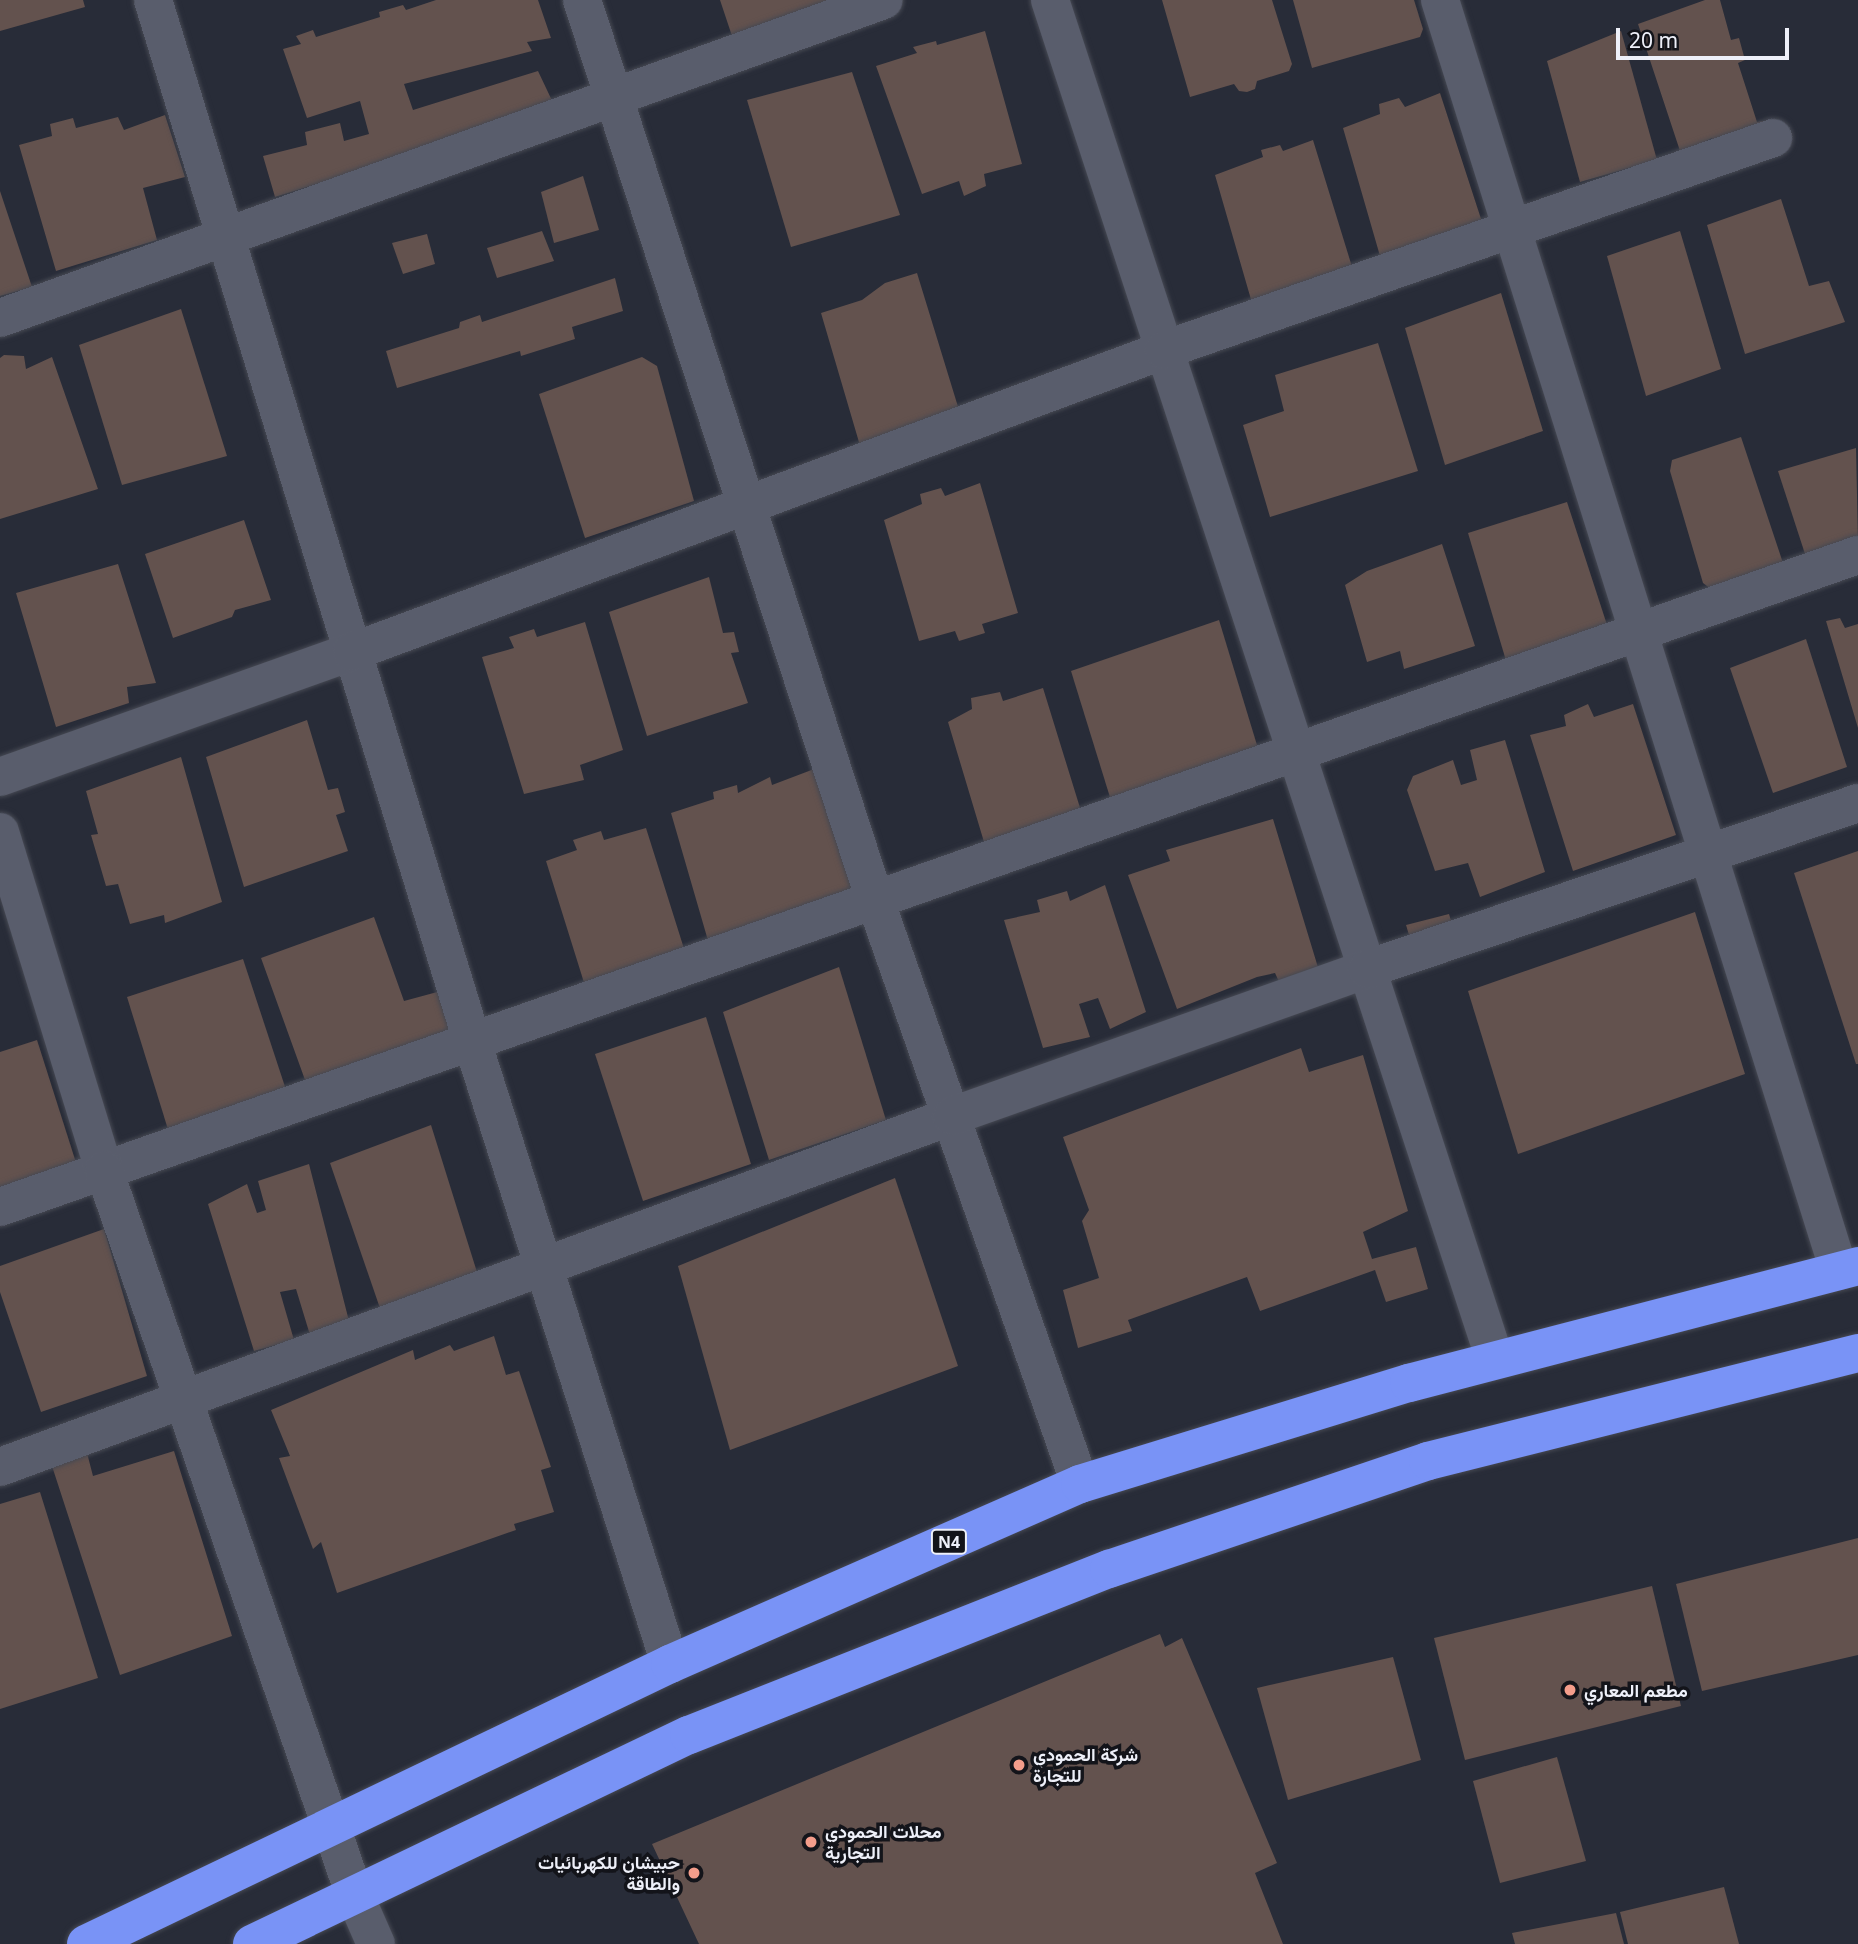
<!DOCTYPE html>
<html>
<head>
<meta charset="utf-8">
<style>
	body { margin:0 }
	#map { position:relative; width:1858px; height:1944px; overflow:hidden; background:#282c38; font-family:"Noto Sans",Vazirmatn,sans-serif }
	div>[style] { position:absolute }
	.building>* { inset:0; background:#63524e }
	.roads { filter:drop-shadow(0 0 2px #464953) drop-shadow(0 0 2px #464953) }
	.street>* { height:38px; margin:-19px; padding:0 19px; transform-origin:19px; border-radius:19px; background:#595d6c }
	.secondary>* { height:38px; margin:-19px; padding:0 19px; transform-origin:19px; border-radius:19px; background:#595d6c }
	.highway>* { height:38px; margin:-19px; padding:0 19px; transform-origin:19px; border-radius:19px; background:#7993f6 }
	.dots>* { width:19px; height:19px; translate:-50% -50%; box-sizing:border-box; border:4px solid #13141a; border-radius:50% }
	span { translate:-50% -50%; white-space:nowrap; text-align:center; line-height:1.15; -webkit-text-stroke:7px #13141a; paint-order:stroke }
	.shield-label span { padding:2px 5px; background:#13141a; border:2px solid; border-radius:5px; -webkit-text-stroke-width:0 }
	.shield-label { font-size:16px; color:#eef0f9; font-weight:700 }
	.poi-label { font-size:18px; color:#eef0f9; font-weight:700 }
	.left { translate:0 -50%; text-align:left }
	.right { translate:-100% -50%; text-align:right }
	.scale { position:absolute; left:1616px; top:28px; width:173px; height:32px; box-sizing:border-box; border:4px solid #eef0f9; border-top:0; padding-left:9px; font-size:21px; line-height:24px; white-space:nowrap; color:#eef0f9; -webkit-text-stroke:5px #13141a; paint-order:stroke }
</style>
</head>
<body>
<div id="map">
	<div class="building">
		<i style="clip-path:polygon(0 0,83px 0,85px 7px,0 31px)"></i>
		<i style="clip-path:polygon(436px 0,538px 0,551px 38px,527px 42px,532px 51px,404px 84px,413px 110px,538px 71px,556px 109px,275px 197px,263px 156px,307px 145px,305px 132px,340px 123px,344px 141px,369px 134px,360px 101px,307px 118px,283px 49px,301px 44px,296px 36px,313px 30px,316px 37px,380px 17px,379px 12px,403px 5px,406px 10px)"></i>
		<i style="clip-path:polygon(720px 0,831px 0,734px 42px)"></i>
		<i style="clip-path:polygon(1162px 0,1272px 0,1292px 64px,1289px 71px,1257px 81px,1255px 89px,1247px 92px,1239px 91px,1234px 84px,1190px 97px)"></i>
		<i style="clip-path:polygon(1293px 0,1414px 0,1423px 29px,1420px 37px,1312px 68px)"></i>
		<i style="clip-path:polygon(1705px 0,1720px 0,1731px 40px,1739px 38px,1745px 60px,1738px 63px,1757px 122px,1770px 120px,1714px 149px,1712px 138px,1681px 154px,1638px 24px)"></i>
		<i style="clip-path:polygon(985px 31px,1022px 164px,984px 174px,986px 186px,964px 196px,959px 181px,922px 194px,876px 66px,917px 53px,913px 47px,936px 41px,937px 45px)"></i>
		<i style="clip-path:polygon(1621px 31px,1657px 160px,1580px 182px,1547px 61px)"></i>
		<i style="clip-path:polygon(852px 72px,900px 215px,791px 247px,747px 100px)"></i>
		<i style="clip-path:polygon(1440px 93px,1484px 228px,1380px 256px,1343px 128px,1380px 114px,1379px 104px,1399px 98px,1405px 107px)"></i>
		<i style="clip-path:polygon(165px 115px,185px 177px,143px 188px,157px 240px,56px 271px,19px 145px,52px 136px,50px 124px,73px 118px,76px 128px,118px 117px,124px 130px)"></i>
		<i style="clip-path:polygon(1313px 140px,1353px 270px,1252px 303px,1215px 175px,1263px 157px,1261px 150px,1280px 145px,1283px 151px)"></i>
		<i style="clip-path:polygon(583px 176px,599px 230px,554px 243px,541px 192px)"></i>
		<i style="clip-path:polygon(0 191px,32px 287px,0 296px)"></i>
		<i style="clip-path:polygon(1781px 199px,1809px 286px,1829px 281px,1845px 322px,1745px 354px,1707px 225px)"></i>
		<i style="clip-path:polygon(542px 231px,554px 261px,497px 278px,487px 248px)"></i>
		<i style="clip-path:polygon(1680px 231px,1721px 369px,1646px 396px,1607px 256px)"></i>
		<i style="clip-path:polygon(427px 234px,435px 264px,403px 274px,392px 243px)"></i>
		<i style="clip-path:polygon(917px 273px,963px 423px,861px 449px,821px 313px,862px 300px,885px 283px)"></i>
		<i style="clip-path:polygon(615px 278px,623px 311px,572px 327px,575px 339px,521px 356px,520px 351px,397px 388px,386px 351px,459px 328px,460px 322px,480px 315px,482px 322px)"></i>
		<i style="clip-path:polygon(1501px 293px,1543px 431px,1445px 465px,1405px 328px)"></i>
		<i style="clip-path:polygon(181px 309px,227px 456px,122px 485px,79px 345px)"></i>
		<i style="clip-path:polygon(1378px 343px,1418px 471px,1270px 517px,1243px 425px,1284px 411px,1275px 375px)"></i>
		<i style="clip-path:polygon(4px 355px,24px 356px,26px 369px,52px 357px,98px 489px,0 519px,0 358px)"></i>
		<i style="clip-path:polygon(642px 357px,657px 366px,694px 501px,585px 538px,539px 394px)"></i>
		<i style="clip-path:polygon(1741px 437px,1784px 566px,1711px 589px,1703px 583px,1670px 471px,1672px 460px)"></i>
		<i style="clip-path:polygon(1856px 448px,1858px 542px,1806px 557px,1778px 471px)"></i>
		<i style="clip-path:polygon(980px 483px,1018px 613px,982px 624px,985px 633px,959px 641px,955px 631px,919px 641px,884px 520px,922px 504px,920px 494px,941px 488px,945px 496px)"></i>
		<i style="clip-path:polygon(1567px 502px,1609px 631px,1507px 664px,1468px 533px)"></i>
		<i style="clip-path:polygon(244px 520px,271px 600px,235px 610px,232px 617px,173px 638px,145px 554px)"></i>
		<i style="clip-path:polygon(1442px 544px,1475px 646px,1404px 669px,1400px 651px,1367px 662px,1345px 585px,1367px 571px)"></i>
		<i style="clip-path:polygon(118px 564px,156px 683px,127px 687px,129px 703px,56px 727px,16px 593px)"></i>
		<i style="clip-path:polygon(709px 577px,723px 633px,734px 632px,739px 652px,731px 653px,748px 703px,647px 736px,609px 612px)"></i>
		<i style="clip-path:polygon(1840px 618px,1845px 628px,1858px 624px,1858px 728px,1826px 621px)"></i>
		<i style="clip-path:polygon(1219px 620px,1260px 755px,1113px 807px,1071px 671px)"></i>
		<i style="clip-path:polygon(585px 622px,623px 750px,580px 765px,584px 780px,524px 794px,482px 657px,514px 648px,509px 637px,534px 629px,537px 637px)"></i>
		<i style="clip-path:polygon(1806px 639px,1847px 767px,1773px 793px,1730px 668px)"></i>
		<i style="clip-path:polygon(1043px 688px,1081px 811px,984px 842px,948px 722px,972px 709px,971px 698px,1000px 692px,1003px 701px)"></i>
		<i style="clip-path:polygon(1588px 704px,1594px 717px,1633px 704px,1676px 835px,1573px 871px,1530px 735px,1566px 726px,1564px 715px)"></i>
		<i style="clip-path:polygon(307px 720px,328px 790px,338px 788px,345px 812px,336px 815px,348px 851px,244px 887px,206px 757px)"></i>
		<i style="clip-path:polygon(1505px 740px,1545px 872px,1480px 897px,1468px 863px,1435px 871px,1407px 790px,1413px 776px,1453px 760px,1461px 785px,1477px 780px,1470px 750px)"></i>
		<i style="clip-path:polygon(181px 757px,222px 902px,165px 923px,164px 915px,130px 924px,118px 884px,106px 886px,91px 835px,98px 834px,86px 791px)"></i>
		<i style="clip-path:polygon(822px 766px,862px 895px,709px 944px,671px 813px,714px 799px,713px 792px,737px 785px,738px 793px,770px 777px,772px 785px)"></i>
		<i style="clip-path:polygon(1273px 819px,1320px 974px,1281px 986px,1275px 973px,1257px 977px,1177px 1009px,1128px 875px,1170px 861px,1166px 850px)"></i>
		<i style="clip-path:polygon(646px 828px,686px 955px,586px 989px,546px 861px,577px 850px,573px 840px,601px 831px,604px 840px)"></i>
		<i style="clip-path:polygon(1858px 851px,1858px 1064px,1856px 1064px,1794px 873px)"></i>
		<i style="clip-path:polygon(1105px 885px,1146px 1012px,1110px 1029px,1098px 998px,1079px 1004px,1090px 1037px,1043px 1048px,1004px 920px,1040px 912px,1037px 900px,1067px 891px,1070px 901px)"></i>
		<i style="clip-path:polygon(1695px 912px,1745px 1074px,1518px 1154px,1468px 991px)"></i>
		<i style="clip-path:polygon(1449px 914px,1459px 947px,1416px 958px,1406px 925px)"></i>
		<i style="clip-path:polygon(374px 917px,404px 1001px,452px 988px,466px 1039px,309px 1091px,261px 958px)"></i>
		<i style="clip-path:polygon(243px 959px,292px 1108px,175px 1152px,127px 997px)"></i>
		<i style="clip-path:polygon(839px 967px,886px 1120px,769px 1160px,723px 1012px)"></i>
		<i style="clip-path:polygon(706px 1017px,751px 1164px,643px 1201px,595px 1054px)"></i>
		<i style="clip-path:polygon(37px 1040px,79px 1172px,0 1196px,0 1052px)"></i>
		<i style="clip-path:polygon(1301px 1048px,1309px 1072px,1363px 1055px,1408px 1211px,1363px 1232px,1372px 1259px,1416px 1247px,1428px 1289px,1386px 1302px,1375px 1270px,1260px 1311px,1247px 1277px,1128px 1320px,1132px 1331px,1078px 1348px,1063px 1290px,1099px 1278px,1082px 1221px,1089px 1210px,1063px 1137px)"></i>
		<i style="clip-path:polygon(431px 1125px,481px 1285px,382px 1314px,330px 1163px)"></i>
		<i style="clip-path:polygon(309px 1164px,349px 1321px,310px 1335px,296px 1289px,280px 1292px,294px 1340px,254px 1351px,208px 1204px,247px 1184px,257px 1213px,266px 1210px,258px 1181px)"></i>
		<i style="clip-path:polygon(895px 1178px,958px 1366px,730px 1450px,678px 1266px)"></i>
		<i style="clip-path:polygon(104px 1229px,147px 1376px,41px 1412px,0 1292px,0 1266px)"></i>
		<i style="clip-path:polygon(494px 1336px,506px 1375px,519px 1371px,551px 1467px,541px 1470px,554px 1512px,514px 1524px,516px 1530px,337px 1593px,321px 1542px,313px 1549px,279px 1458px,290px 1456px,271px 1410px,413px 1350px,415px 1360px,450px 1345px,454px 1351px)"></i>
		<i style="clip-path:polygon(174px 1451px,232px 1636px,120px 1675px,51px 1463px,87px 1453px,93px 1476px)"></i>
		<i style="clip-path:polygon(40px 1492px,98px 1678px,0 1709px,0 1504px)"></i>
		<i style="clip-path:polygon(1858px 1538px,1858px 1655px,1702px 1691px,1676px 1584px)"></i>
		<i style="clip-path:polygon(1652px 1586px,1681px 1706px,1465px 1760px,1434px 1638px)"></i>
		<i style="clip-path:polygon(1160px 1634px,1165px 1647px,1182px 1638px,1277px 1863px,1255px 1873px,1283px 1944px,699px 1944px,652px 1844px)"></i>
		<i style="clip-path:polygon(1393px 1657px,1421px 1760px,1288px 1800px,1257px 1688px)"></i>
		<i style="clip-path:polygon(1557px 1757px,1586px 1861px,1500px 1883px,1473px 1781px)"></i>
		<i style="clip-path:polygon(1724px 1887px,1739px 1944px,1628px 1944px,1620px 1912px)"></i>
		<i style="clip-path:polygon(1616px 1913px,1624px 1944px,1515px 1944px,1512px 1933px)"></i>
	</div>
	<div class="roads">
		<div class="street">
			<i style="left:153px;top:0;width:1089px;rotate:72.96deg"></i>
			<i style="left:472px;top:1041px;width:654px;rotate:72.37deg"></i>
			<i style="left:582px;top:0;width:946px;rotate:71.97deg"></i>
			<i style="left:875px;top:900px;width:619px;rotate:70.66deg"></i>
			<i style="left:1050px;top:0;width:1431px;rotate:71.88deg"></i>
			<i style="left:1440px;top:0;width:1332px;rotate:72.57deg"></i>
			<i style="left:0;top:318px;width:939px;rotate:-19.79deg"></i>
			<i style="left:0;top:777px;width:374px;rotate:-19.6deg"></i>
			<i style="left:352px;top:652px;width:866px;rotate:-20.4deg"></i>
			<i style="left:1164px;top:350px;width:645px;rotate:-19.19deg"></i>
			<i style="left:0;top:1207px;width:1969px;rotate:-19.34deg"></i>
			<i style="left:0;top:1467px;width:1015px;rotate:-20.24deg"></i>
			<i style="left:952px;top:1116px;width:440px;rotate:-19.5deg"></i>
			<i style="left:1367px;top:969px;width:518px;rotate:-18.68deg"></i>
			<i style="left:355px;top:1896px;width:52px;rotate:66.4deg"></i>
		</div>
		<div class="secondary">
			<i style="left:0;top:832px;width:354px;rotate:72.9deg"></i>
			<i style="left:104px;top:1170px;width:768px;rotate:70.93deg"></i>
		</div>
		<div class="highway">
			<i style="left:86px;top:1944px;width:648px;rotate:-25.62deg"></i>
			<i style="left:670px;top:1664px;width:448px;rotate:-23.7deg"></i>
			<i style="left:1080px;top:1484px;width:344px;rotate:-17.1deg"></i>
			<i style="left:1409px;top:1383px;width:464px;rotate:-14.6deg"></i>
			<i style="left:252px;top:1944px;width:484px;rotate:-25.6deg"></i>
			<i style="left:689px;top:1735px;width:452px;rotate:-21.6deg"></i>
			<i style="left:1109px;top:1569px;width:337px;rotate:-18.7deg"></i>
			<i style="left:1428px;top:1461px;width:443px;rotate:-14.1deg"></i>
		</div>
	</div>
	<div class="dots">
		<i style="left:1570px;top:1690px;background:#f49d8b"></i>
		<i style="left:1019px;top:1765px;background:#f49d8b"></i>
		<i style="left:811px;top:1842px;background:#f49d8b"></i>
		<i style="left:694px;top:1873px;background:#f49d8b"></i>
	</div>
	<div class="shield-label">
		<span style="left:949px;top:1542px">N4</span>
	</div>
	<div class="poi-label">
		<span class="left" style="left:1584px;top:1690px">مطعم المعاري</span>
		<span class="left" style="left:1033px;top:1765px">شركة الحمودي<br>للتجارة</span>
		<span class="left" style="left:825px;top:1842px">محلات الحمودي<br>التجارية</span>
		<span class="right" style="left:680px;top:1873px">حبيشان للكهربائيات<br>والطاقة</span>
	</div>
	<div class="scale">20 m</div>
</div>
</body>
</html>
